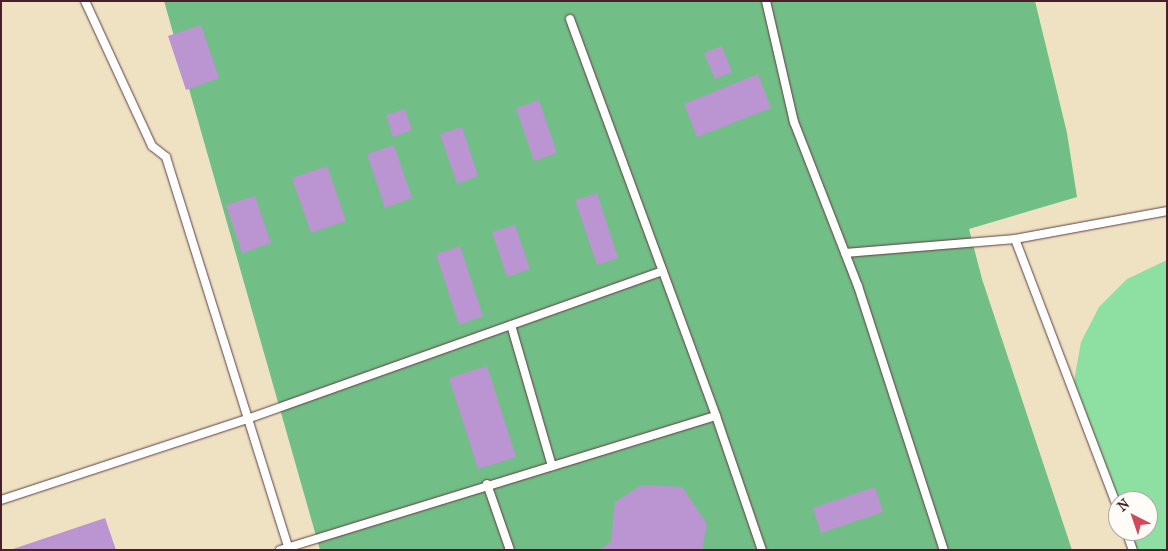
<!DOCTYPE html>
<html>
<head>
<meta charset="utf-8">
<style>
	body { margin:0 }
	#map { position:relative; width:1168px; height:551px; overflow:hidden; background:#eee2c3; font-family:"IM FELL French Canon",serif }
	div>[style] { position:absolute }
	.green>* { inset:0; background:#8de0a1 }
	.forest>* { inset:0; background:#72be87 }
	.building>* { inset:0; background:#bb94d2 }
	.roads { filter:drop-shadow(0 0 1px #633c42) drop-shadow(0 0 1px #633c42) }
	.lane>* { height:8px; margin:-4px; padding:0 4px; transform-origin:4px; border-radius:4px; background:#fff }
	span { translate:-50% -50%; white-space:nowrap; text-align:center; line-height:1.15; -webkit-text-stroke:4px #fdfcf7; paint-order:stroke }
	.frame { position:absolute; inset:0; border:2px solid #4a1f2b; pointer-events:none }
	.north { position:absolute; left:1108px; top:491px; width:50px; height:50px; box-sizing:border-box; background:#fdfcf7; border:1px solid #b5a4a5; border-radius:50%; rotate:319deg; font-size:14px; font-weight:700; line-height:20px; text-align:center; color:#4a1f2b }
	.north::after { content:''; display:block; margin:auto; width:18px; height:22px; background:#d1495b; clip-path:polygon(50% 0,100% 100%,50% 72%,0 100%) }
</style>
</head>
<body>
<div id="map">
	<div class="green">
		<i style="clip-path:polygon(1167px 260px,1167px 550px,1136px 550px,1129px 531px,1148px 531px,1148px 501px,1118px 501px,1074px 381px,1081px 342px,1099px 307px,1127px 279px)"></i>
	</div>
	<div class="forest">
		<i style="clip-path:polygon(164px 1px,1035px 1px,1067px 133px,1077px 197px,969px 229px,982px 279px,1072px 550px,320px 550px)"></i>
	</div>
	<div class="building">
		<i style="clip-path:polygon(201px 25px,219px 78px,186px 90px,168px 36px)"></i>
		<i style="clip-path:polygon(722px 46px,732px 72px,715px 79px,704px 53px)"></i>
		<i style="clip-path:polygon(758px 74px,771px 108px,697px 137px,684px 104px)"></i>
		<i style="clip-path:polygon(539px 100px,557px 153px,534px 161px,516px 108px)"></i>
		<i style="clip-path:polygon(405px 109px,412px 130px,393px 137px,386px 115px)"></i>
		<i style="clip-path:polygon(462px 127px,478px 176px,457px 184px,440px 134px)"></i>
		<i style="clip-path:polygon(394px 145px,412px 198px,385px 208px,367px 154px)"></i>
		<i style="clip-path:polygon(327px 166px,346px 221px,311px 233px,292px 178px)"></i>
		<i style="clip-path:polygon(597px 193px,618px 258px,597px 265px,575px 200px)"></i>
		<i style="clip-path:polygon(255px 196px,271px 243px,242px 253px,226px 205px)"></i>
		<i style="clip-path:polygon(515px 225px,530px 269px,507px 277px,492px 232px)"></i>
		<i style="clip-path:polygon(460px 246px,483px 316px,459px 325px,436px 254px)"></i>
		<i style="clip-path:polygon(487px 366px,516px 457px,478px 469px,449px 378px)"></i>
		<i style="clip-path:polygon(642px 485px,682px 487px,707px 524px,702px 550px,599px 550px,611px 542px,615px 502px)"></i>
		<i style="clip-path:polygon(875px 487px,883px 512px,821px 533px,813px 508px)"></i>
		<i style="clip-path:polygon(105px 518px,116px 550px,13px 550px,13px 549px)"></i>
	</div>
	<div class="roads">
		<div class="lane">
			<i style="left:85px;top:1px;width:160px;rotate:65.2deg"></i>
			<i style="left:152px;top:146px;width:18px;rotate:38deg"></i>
			<i style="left:166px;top:157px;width:412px;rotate:72.6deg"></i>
			<i style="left:766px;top:1px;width:124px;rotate:77deg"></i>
			<i style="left:794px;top:122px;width:176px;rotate:68.7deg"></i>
			<i style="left:858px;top:286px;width:278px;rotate:72deg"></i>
			<i style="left:570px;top:19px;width:423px;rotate:69.8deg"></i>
			<i style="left:716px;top:416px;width:142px;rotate:71.1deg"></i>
			<i style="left:1015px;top:239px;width:289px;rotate:69.1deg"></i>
			<i style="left:845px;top:253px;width:171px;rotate:-4.7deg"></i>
			<i style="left:1015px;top:239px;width:155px;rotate:-10.4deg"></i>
			<i style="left:511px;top:325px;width:147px;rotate:73.8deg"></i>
			<i style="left:487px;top:484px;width:70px;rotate:70.8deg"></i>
			<i style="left:1px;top:500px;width:262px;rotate:-18.2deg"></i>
			<i style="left:250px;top:418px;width:438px;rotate:-19.6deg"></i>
			<i style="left:1126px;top:531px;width:20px;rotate:70deg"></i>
			<i style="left:280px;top:550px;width:456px;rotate:-17.1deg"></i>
		</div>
	</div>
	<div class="frame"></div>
	<div class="north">N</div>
</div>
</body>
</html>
